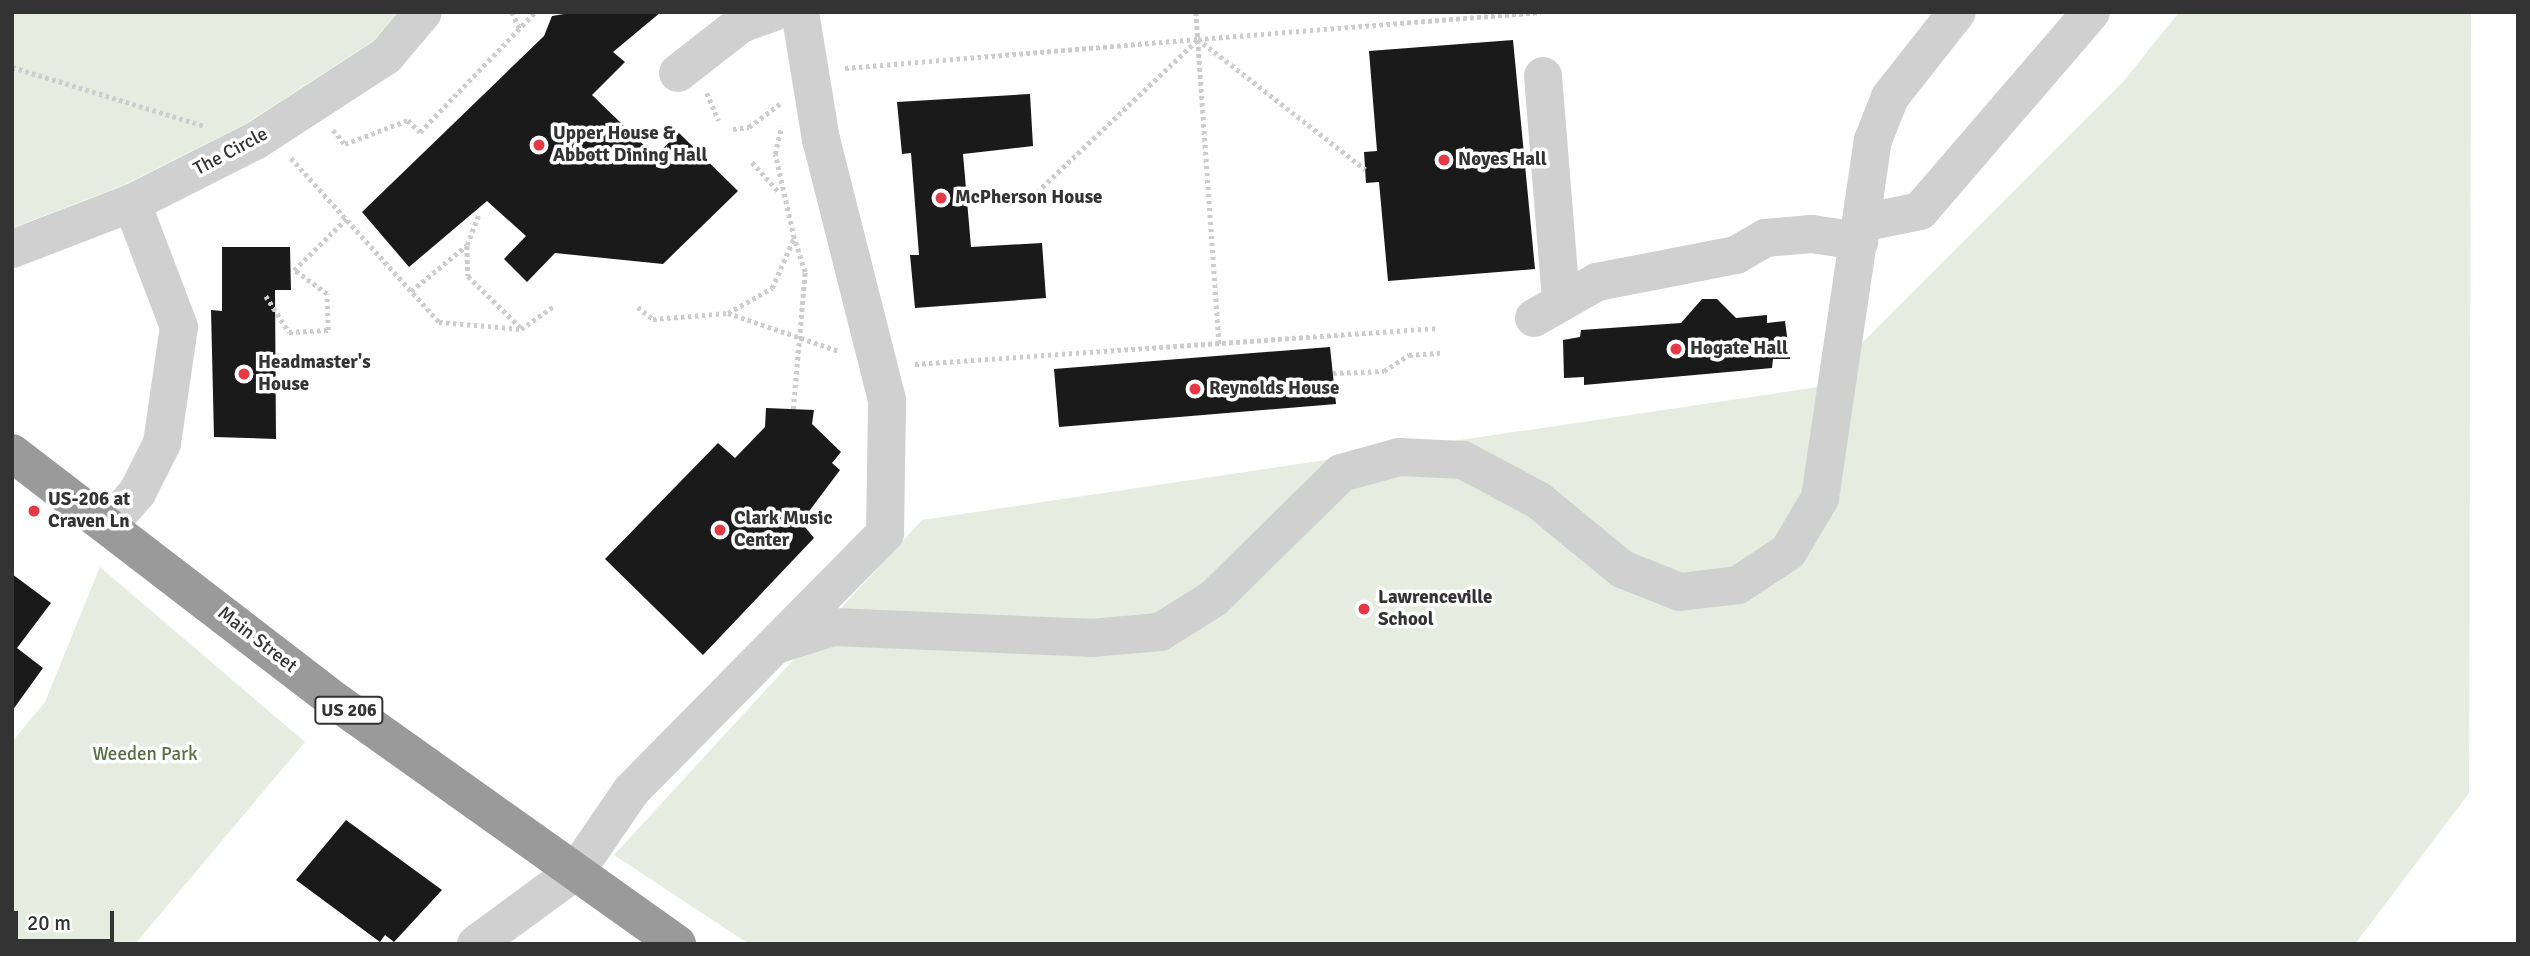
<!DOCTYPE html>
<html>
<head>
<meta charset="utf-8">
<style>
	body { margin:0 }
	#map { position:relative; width:2530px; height:956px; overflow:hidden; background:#fff; font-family:Signika,sans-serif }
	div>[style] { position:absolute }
	.green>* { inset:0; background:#e6ecdf }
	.building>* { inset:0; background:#1a1a1a }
	.path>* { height:4.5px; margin-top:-2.25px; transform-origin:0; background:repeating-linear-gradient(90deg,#cdcdcd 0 3.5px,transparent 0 7px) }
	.minor>* { height:38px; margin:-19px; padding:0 19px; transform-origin:19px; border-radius:19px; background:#d0d0d0 }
	.highway>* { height:38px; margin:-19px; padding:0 19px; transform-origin:19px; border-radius:19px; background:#9a9a9a }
	.dots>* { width:19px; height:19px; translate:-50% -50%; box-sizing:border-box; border:4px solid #fff; border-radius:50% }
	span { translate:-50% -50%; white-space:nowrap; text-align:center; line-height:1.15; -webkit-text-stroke:7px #fff; paint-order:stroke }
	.shield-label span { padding:2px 5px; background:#fff; border:2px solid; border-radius:5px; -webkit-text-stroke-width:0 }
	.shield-label { font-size:18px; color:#333; font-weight:700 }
	.poi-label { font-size:19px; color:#333; font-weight:700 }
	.left { translate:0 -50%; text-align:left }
	.street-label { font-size:19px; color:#333 }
	.park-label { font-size:19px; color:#56703f }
	.frame { position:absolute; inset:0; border:14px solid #333; pointer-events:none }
	.scale { position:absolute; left:14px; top:911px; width:100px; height:32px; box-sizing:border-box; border:4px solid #333; border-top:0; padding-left:9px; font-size:21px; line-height:24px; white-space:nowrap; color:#333; -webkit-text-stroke:5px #fff; paint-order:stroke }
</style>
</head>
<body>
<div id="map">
	<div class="green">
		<i style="clip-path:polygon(12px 12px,398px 12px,373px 41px,245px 124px,124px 185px,12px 228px)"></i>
		<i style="clip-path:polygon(2179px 12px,2471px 12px,2469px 793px,2355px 944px,749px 944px,614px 855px,922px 520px,1818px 387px,2123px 82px)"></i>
		<i style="clip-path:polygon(100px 567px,305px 742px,135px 944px,12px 944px,12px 742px,45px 702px)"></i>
	</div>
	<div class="building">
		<i style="clip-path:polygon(576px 12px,661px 12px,613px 52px,625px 62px,592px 95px,655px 156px,679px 133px,738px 191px,663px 264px,555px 253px,527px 282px,504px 259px,526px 236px,487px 201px,409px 267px,362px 212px,544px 36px,552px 16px)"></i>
		<i style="clip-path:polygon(1513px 40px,1535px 269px,1388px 281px,1379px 182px,1366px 183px,1364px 152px,1377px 151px,1369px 51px)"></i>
		<i style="clip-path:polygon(1030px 94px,1033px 146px,963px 154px,971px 247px,1042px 243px,1046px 298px,915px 308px,910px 255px,919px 255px,911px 153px,902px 154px,897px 102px)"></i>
		<i style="clip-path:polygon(222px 247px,290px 247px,291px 290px,275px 290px,276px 439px,214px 437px,211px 310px,222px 311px)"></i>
		<i style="clip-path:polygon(1702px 299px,1717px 299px,1736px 318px,1767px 315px,1767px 323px,1785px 321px,1790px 359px,1773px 359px,1772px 368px,1584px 385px,1584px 377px,1564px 378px,1563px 340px,1580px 337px,1581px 330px,1681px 323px)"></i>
		<i style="clip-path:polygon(1330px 347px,1336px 404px,1059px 427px,1054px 369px)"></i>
		<i style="clip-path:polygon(766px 408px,814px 410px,812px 424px,841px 452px,832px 463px,840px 470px,801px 522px,814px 538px,703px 655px,605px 559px,718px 443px,735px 458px,765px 427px)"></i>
		<i style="clip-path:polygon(12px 574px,51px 603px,17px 648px,43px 668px,12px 711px)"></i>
		<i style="clip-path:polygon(346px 820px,442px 890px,394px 942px,385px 935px,380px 942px,296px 880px)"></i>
	</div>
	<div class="path">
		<i style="left:512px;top:12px;width:19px;rotate:65deg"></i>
		<i style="left:1196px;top:12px;width:334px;rotate:86deg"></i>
		<i style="left:12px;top:67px;width:202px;rotate:17deg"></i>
		<i style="left:845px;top:68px;width:354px;rotate:-4.7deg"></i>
		<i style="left:1198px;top:39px;width:212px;rotate:37.9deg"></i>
		<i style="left:707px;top:93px;width:30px;rotate:67deg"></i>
		<i style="left:733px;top:129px;width:16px;rotate:-7deg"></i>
		<i style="left:749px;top:127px;width:39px;rotate:-37deg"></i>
		<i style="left:333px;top:130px;width:18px;rotate:49deg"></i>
		<i style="left:345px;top:144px;width:67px;rotate:-20.9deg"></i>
		<i style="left:408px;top:120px;width:17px;rotate:45deg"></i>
		<i style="left:420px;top:132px;width:166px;rotate:-46.2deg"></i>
		<i style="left:291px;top:158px;width:221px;rotate:47.9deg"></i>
		<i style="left:439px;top:322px;width:82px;rotate:4.9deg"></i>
		<i style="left:521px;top:329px;width:40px;rotate:-34.9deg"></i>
		<i style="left:752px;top:162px;width:40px;rotate:48deg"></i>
		<i style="left:1037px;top:192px;width:222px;rotate:-43.5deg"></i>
		<i style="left:1198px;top:39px;width:344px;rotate:-4.5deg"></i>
		<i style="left:467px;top:246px;width:30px;rotate:88deg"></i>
		<i style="left:468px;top:276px;width:73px;rotate:44.4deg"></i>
		<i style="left:411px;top:291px;width:72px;rotate:-39.4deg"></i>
		<i style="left:467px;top:245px;width:34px;rotate:-69deg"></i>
		<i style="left:266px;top:296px;width:43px;rotate:57.4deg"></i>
		<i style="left:289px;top:332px;width:39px;rotate:-3deg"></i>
		<i style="left:328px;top:330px;width:36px;rotate:-92deg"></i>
		<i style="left:327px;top:294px;width:41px;rotate:-144deg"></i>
		<i style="left:294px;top:270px;width:73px;rotate:-44.4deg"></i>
		<i style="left:638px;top:307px;width:19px;rotate:39deg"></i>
		<i style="left:653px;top:319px;width:75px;rotate:-4.6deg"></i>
		<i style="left:728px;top:313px;width:117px;rotate:18.9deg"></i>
		<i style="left:728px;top:313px;width:51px;rotate:-29.6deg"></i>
		<i style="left:772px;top:288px;width:55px;rotate:-66.3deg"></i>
		<i style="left:794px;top:238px;width:86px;rotate:-102.7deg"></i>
		<i style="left:775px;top:154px;width:28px;rotate:-77deg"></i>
		<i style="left:915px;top:364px;width:524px;rotate:-3.94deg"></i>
		<i style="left:1333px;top:373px;width:51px;rotate:-2.2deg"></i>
		<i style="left:1384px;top:371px;width:30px;rotate:-33deg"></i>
		<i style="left:1409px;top:355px;width:31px;rotate:-4deg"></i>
		<i style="left:793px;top:409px;width:138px;rotate:-85deg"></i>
		<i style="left:805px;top:272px;width:36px;rotate:-108deg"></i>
	</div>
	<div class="minor">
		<i style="left:678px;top:73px;width:80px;rotate:-37.9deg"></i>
		<i style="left:741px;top:24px;width:35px;rotate:-20deg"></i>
		<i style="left:1543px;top:76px;width:227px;rotate:85.4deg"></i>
		<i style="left:1862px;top:223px;width:59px;rotate:-11.7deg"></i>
		<i style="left:1920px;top:211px;width:262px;rotate:-49.3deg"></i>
		<i style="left:12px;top:249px;width:129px;rotate:-21deg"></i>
		<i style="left:132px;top:203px;width:138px;rotate:-26.8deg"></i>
		<i style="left:255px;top:141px;width:156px;rotate:-33deg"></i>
		<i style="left:386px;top:56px;width:57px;rotate:-49.9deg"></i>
		<i style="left:1534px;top:318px;width:73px;rotate:-29.7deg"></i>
		<i style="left:1597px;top:282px;width:142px;rotate:-11deg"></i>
		<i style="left:1736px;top:255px;width:34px;rotate:-30deg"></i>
		<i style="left:1765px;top:238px;width:47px;rotate:-4.9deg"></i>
		<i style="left:1812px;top:234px;width:48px;rotate:8.5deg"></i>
		<i style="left:109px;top:524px;width:42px;rotate:-47.9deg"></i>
		<i style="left:137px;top:493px;width:56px;rotate:-63.4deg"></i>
		<i style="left:162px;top:443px;width:117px;rotate:-81.7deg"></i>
		<i style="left:179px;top:327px;width:133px;rotate:-110.8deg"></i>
		<i style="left:776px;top:645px;width:60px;rotate:-17.5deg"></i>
		<i style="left:833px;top:627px;width:258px;rotate:2.4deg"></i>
		<i style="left:1091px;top:638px;width:69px;rotate:-5deg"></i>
		<i style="left:1160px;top:632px;width:62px;rotate:-31.9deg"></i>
		<i style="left:1213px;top:599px;width:180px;rotate:-44.5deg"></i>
		<i style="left:1341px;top:473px;width:60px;rotate:-15.4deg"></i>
		<i style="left:1399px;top:457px;width:64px;rotate:2.7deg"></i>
		<i style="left:1463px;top:460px;width:85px;rotate:28.1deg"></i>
		<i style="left:1538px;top:500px;width:109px;rotate:39.4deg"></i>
		<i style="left:1622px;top:569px;width:62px;rotate:21.6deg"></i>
		<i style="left:1680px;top:592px;width:58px;rotate:-6.9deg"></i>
		<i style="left:1738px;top:585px;width:60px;rotate:-33.4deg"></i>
		<i style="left:1788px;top:552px;width:63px;rotate:-59.3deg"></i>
		<i style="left:1820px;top:498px;width:362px;rotate:-81.6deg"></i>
		<i style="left:1873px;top:140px;width:46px;rotate:-68.4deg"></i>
		<i style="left:1890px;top:97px;width:108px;rotate:-51.8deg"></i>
		<i style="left:476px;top:944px;width:125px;rotate:-36.2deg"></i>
		<i style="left:577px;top:870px;width:96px;rotate:-55.6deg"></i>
		<i style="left:631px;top:791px;width:362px;rotate:-45.4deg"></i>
		<i style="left:885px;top:533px;width:133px;rotate:-89.1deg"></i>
		<i style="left:887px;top:400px;width:268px;rotate:-104.2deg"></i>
		<i style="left:821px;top:140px;width:130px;rotate:-99.3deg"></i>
	</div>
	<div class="highway">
		<i style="left:12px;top:453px;width:411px;rotate:37.5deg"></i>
		<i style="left:338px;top:703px;width:416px;rotate:35.4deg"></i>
	</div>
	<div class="dots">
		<i style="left:539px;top:145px;background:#e63946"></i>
		<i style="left:1444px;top:160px;background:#e63946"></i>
		<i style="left:941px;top:198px;background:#e63946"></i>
		<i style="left:1676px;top:349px;background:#e63946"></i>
		<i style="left:244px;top:374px;background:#e63946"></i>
		<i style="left:1195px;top:389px;background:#e63946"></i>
		<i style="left:34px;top:511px;background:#e63946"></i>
		<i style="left:720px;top:530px;background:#e63946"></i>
		<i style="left:1364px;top:609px;background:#e63946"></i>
	</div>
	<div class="shield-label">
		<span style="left:349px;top:710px">US 206</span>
	</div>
	<div class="poi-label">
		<span class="left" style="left:553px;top:145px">Upper House &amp;<br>Abbott Dining Hall</span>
		<span class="left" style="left:1458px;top:160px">Noyes Hall</span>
		<span class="left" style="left:955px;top:198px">McPherson House</span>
		<span class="left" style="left:1690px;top:349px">Hogate Hall</span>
		<span class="left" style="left:258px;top:374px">Headmaster's<br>House</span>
		<span class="left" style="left:1209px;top:389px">Reynolds House</span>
		<span class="left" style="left:48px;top:511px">US-206 at<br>Craven Ln</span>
		<span class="left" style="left:734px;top:530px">Clark Music<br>Center</span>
		<span class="left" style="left:1378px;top:609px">Lawrenceville<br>School</span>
	</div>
	<div class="street-label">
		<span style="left:231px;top:152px;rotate:-28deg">The Circle</span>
		<span style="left:257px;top:640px;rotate:38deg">Main Street</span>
	</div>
	<div class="park-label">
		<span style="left:145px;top:755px">Weeden Park</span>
	</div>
	<div class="frame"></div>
	<div class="scale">20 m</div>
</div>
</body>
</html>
